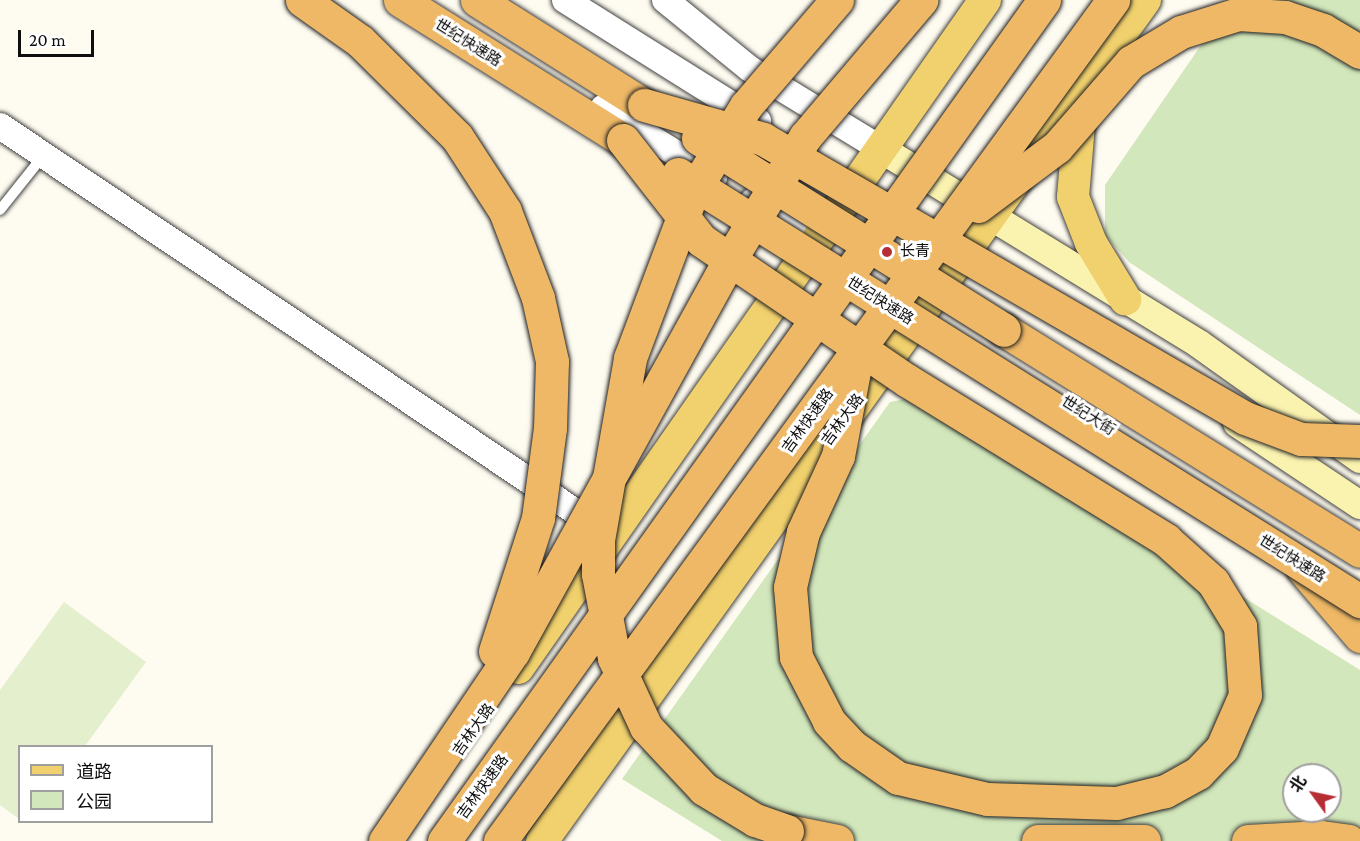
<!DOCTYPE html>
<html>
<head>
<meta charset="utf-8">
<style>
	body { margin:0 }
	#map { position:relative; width:1360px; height:841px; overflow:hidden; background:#fefbf0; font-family:"Crimson Pro","Noto Sans SC",serif }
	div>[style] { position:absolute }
	.green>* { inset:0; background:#d2e7bb }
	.pitch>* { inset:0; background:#e3efcd }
	.roads { filter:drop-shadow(0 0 2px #414141) drop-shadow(0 0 2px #414141) }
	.service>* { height:10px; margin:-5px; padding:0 5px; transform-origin:5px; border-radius:5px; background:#fff }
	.tertiary>* { height:26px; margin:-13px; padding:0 13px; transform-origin:13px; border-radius:13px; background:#fff }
	.secondary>* { height:28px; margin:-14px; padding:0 14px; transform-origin:14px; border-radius:14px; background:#faf2af }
	.primary>* { height:32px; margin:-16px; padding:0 16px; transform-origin:16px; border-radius:16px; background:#f1d16d }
	.trunk>* { height:33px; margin:-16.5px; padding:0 16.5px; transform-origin:16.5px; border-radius:16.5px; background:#eeb866 }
	.bridges { filter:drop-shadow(0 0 2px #1f1f1f) drop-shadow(0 0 2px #1f1f1f) }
	.trunk-bridge>* { height:33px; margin:-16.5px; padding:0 16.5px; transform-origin:16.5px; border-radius:16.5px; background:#eeb866 }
	.dots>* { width:16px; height:16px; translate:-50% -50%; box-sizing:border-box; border:3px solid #fff; border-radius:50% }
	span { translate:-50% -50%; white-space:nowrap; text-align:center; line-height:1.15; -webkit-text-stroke:6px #fff; paint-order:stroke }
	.street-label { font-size:15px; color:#0e0e0e }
	.poi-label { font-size:15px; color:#0e0e0e }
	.left { translate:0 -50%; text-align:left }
	.legend { position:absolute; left:18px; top:745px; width:195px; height:78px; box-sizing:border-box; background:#fff; border:2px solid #9f9f9f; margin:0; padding:8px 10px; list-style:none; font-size:18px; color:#0e0e0e }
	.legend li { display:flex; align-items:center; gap:12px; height:30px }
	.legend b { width:30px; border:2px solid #9f9f9f }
	.north { position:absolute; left:1282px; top:763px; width:60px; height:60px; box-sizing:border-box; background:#fff; border:2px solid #9f9f9f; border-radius:50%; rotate:303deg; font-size:16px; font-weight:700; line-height:24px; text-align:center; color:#0e0e0e }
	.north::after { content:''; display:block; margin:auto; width:21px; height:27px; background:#b72d34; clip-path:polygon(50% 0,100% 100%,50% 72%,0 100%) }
	.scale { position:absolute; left:18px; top:30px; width:76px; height:27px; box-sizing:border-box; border:3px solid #0e0e0e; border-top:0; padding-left:8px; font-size:18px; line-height:21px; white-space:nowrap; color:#0e0e0e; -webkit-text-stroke:4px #fff; paint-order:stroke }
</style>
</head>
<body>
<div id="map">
	<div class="green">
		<i style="clip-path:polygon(1232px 0,1360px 0,1360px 415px,1129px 262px,1105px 235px,1105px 185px)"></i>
		<i style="clip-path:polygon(evenodd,922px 396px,1360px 670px,1360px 841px,722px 841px,622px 779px,890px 402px,922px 396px,1294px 775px,1330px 775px,1330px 811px,1294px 811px,1294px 775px)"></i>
	</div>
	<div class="pitch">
		<i style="clip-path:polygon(64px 602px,146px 662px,85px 746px,20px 746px,19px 819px,0 805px,0 690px)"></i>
	</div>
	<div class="roads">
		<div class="service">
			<i style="left:0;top:210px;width:69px;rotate:-51.5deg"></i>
		</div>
		<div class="tertiary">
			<i style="left:565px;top:0;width:228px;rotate:32.1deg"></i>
			<i style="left:665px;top:0;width:109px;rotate:39.1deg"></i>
			<i style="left:750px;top:69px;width:153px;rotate:31.4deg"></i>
			<i style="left:603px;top:108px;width:131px;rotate:31.9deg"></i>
			<i style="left:0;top:126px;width:724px;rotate:33.84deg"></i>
			<i style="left:753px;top:201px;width:75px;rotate:32deg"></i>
		</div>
		<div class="secondary">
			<i style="left:881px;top:149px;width:373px;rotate:31.5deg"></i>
			<i style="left:1199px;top:344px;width:198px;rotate:35.5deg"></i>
			<i style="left:1237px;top:423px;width:148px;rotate:33.7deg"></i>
		</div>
		<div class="primary">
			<i style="left:1080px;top:112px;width:85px;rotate:94.7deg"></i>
			<i style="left:1073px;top:197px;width:49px;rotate:68.6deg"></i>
			<i style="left:1091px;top:243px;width:66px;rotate:58.7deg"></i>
			<i style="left:518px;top:668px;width:815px;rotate:-55.04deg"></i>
			<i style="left:542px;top:841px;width:1035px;rotate:-54.36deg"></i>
		</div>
		<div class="trunk">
			<i style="left:400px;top:0;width:263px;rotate:32.1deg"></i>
			<i style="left:477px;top:0;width:197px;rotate:32.2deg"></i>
			<i style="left:1004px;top:330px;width:419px;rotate:31.8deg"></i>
			<i style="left:1303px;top:569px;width:88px;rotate:49.6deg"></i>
			<i style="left:787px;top:831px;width:51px;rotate:11.3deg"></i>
			<i style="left:1038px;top:841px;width:106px"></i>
			<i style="left:1248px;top:841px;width:73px;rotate:-3.1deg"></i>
			<i style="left:1321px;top:837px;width:28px;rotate:8deg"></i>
		</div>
	</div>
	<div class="bridges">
		<div class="trunk-bridge">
			<i style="left:302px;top:0;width:71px;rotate:35.3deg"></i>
			<i style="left:360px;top:41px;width:136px;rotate:44.7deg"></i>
			<i style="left:457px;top:137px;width:88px;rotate:57deg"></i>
			<i style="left:505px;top:211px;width:93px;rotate:69.2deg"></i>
			<i style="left:538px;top:298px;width:65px;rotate:77.5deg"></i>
			<i style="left:552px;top:361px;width:67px;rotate:91.7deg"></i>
			<i style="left:550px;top:428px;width:91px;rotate:97.6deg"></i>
			<i style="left:538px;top:518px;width:140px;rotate:107.9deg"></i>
			<i style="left:644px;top:105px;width:124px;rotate:15.9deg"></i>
			<i style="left:763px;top:139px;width:557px;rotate:30.06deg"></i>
			<i style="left:1245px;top:418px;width:60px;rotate:20.6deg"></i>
			<i style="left:1301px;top:439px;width:59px;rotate:1.9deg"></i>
			<i style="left:698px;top:138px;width:361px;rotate:32.1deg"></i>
			<i style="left:623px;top:140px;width:127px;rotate:52deg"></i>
			<i style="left:701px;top:240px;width:250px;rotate:34.3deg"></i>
			<i style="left:908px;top:381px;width:303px;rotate:31.6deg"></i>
			<i style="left:1166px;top:540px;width:63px;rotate:41.8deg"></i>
			<i style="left:1213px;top:582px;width:52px;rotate:58.5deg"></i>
			<i style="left:1240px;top:626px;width:69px;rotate:85.9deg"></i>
			<i style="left:1245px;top:695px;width:58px;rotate:113.5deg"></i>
			<i style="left:1222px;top:748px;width:35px;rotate:134deg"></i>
			<i style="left:1198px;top:773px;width:38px;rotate:151deg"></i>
			<i style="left:1165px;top:791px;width:50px;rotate:166.2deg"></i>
			<i style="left:1116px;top:803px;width:129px;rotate:-178.2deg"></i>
			<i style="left:987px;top:799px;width:91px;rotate:-166.7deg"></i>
			<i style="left:898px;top:778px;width:56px;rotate:-145.2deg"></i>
			<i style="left:852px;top:746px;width:34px;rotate:-133deg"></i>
			<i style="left:829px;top:721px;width:72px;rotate:-117.3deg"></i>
			<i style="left:796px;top:657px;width:70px;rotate:-94.9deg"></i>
			<i style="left:790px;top:587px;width:57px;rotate:-76.7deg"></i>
			<i style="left:803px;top:532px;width:84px;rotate:-65.3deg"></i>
			<i style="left:838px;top:456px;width:103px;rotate:-79.3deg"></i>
			<i style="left:678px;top:174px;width:805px;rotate:32.05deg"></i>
			<i style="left:978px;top:206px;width:99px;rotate:-36.8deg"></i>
			<i style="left:1057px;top:147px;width:113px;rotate:-49deg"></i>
			<i style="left:1131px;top:62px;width:58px;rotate:-31deg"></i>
			<i style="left:1181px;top:32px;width:60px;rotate:-17.5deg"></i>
			<i style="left:1238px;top:14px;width:47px;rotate:3.7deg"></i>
			<i style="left:1285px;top:17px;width:40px;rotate:18.9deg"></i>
			<i style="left:1323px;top:30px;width:43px;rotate:30.7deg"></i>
			<i style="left:787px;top:831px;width:34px;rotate:-161deg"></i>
			<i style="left:755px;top:820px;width:60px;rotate:-148.7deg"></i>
			<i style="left:704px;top:789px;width:85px;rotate:-133.1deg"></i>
			<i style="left:646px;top:727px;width:76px;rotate:-114.9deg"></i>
			<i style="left:614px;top:658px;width:86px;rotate:-100.8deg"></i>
			<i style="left:598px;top:574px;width:34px;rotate:-90deg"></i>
			<i style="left:598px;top:540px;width:185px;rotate:-80deg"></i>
			<i style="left:630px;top:358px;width:176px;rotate:-69.4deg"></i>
			<i style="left:692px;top:193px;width:102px;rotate:-58.2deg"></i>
			<i style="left:746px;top:106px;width:140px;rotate:-49.4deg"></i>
			<i style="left:385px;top:841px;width:228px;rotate:-55.9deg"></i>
			<i style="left:513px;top:652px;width:453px;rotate:-61.1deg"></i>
			<i style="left:732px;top:256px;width:140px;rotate:-58.5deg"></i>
			<i style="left:805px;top:137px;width:180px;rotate:-49.7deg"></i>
			<i style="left:444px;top:841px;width:1033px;rotate:-54.49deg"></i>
			<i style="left:500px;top:841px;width:1041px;rotate:-53.91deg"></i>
		</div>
	</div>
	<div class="dots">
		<i style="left:887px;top:252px;background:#b72d34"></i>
	</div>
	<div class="street-label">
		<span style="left:468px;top:43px;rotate:32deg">世纪快速路</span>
		<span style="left:880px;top:301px;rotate:32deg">世纪快速路</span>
		<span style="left:1088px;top:416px;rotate:32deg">世纪大街</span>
		<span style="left:843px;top:420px;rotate:-54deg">吉林大路</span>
		<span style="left:808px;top:421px;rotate:-54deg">吉林快速路</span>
		<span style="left:1292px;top:559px;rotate:32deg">世纪快速路</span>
		<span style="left:474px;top:730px;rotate:-55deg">吉林大路</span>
		<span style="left:483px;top:787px;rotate:-54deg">吉林快速路</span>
	</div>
	<div class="poi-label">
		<span class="left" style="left:900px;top:252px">长青</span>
	</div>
	<ul class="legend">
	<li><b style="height:8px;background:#f1d16d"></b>道路</li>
	<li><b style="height:16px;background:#d2e7bb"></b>公园</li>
	</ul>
	<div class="north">北</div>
	<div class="scale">20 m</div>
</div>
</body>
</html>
